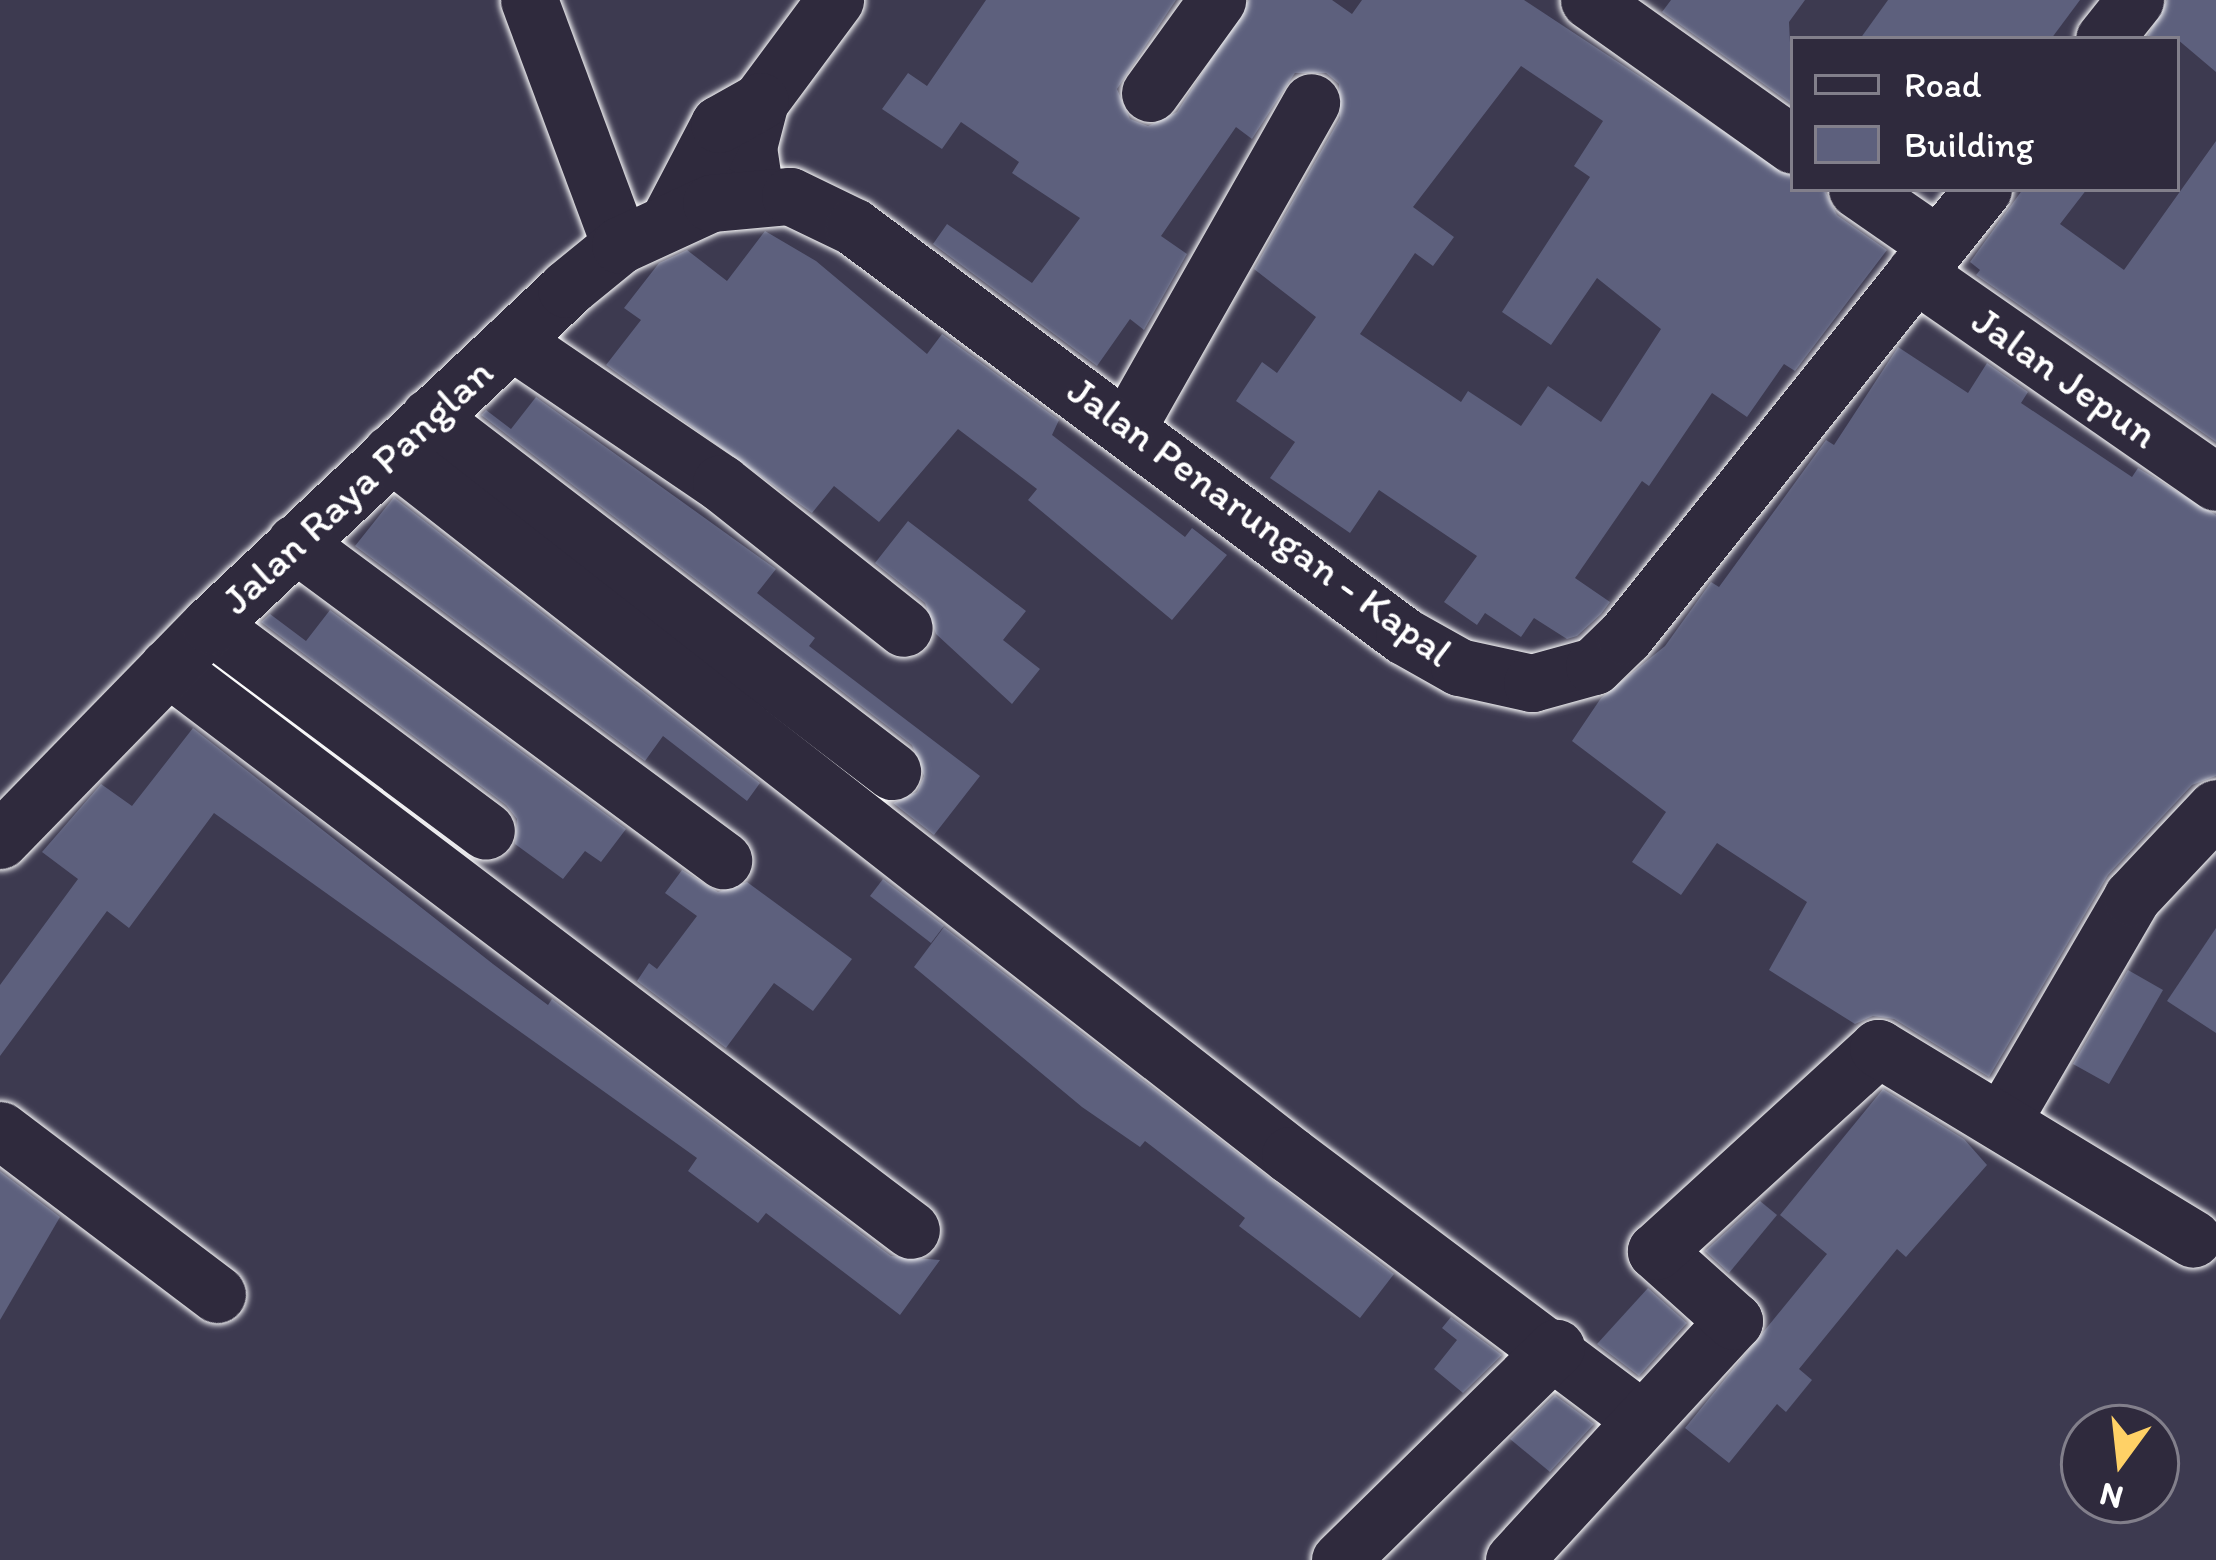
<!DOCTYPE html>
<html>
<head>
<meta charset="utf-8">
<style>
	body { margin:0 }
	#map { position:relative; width:2216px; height:1560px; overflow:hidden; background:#3d3a50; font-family:Itim,sans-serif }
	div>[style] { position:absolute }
	.building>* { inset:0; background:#5d607d }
	.roads { filter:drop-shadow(0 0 3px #fff) drop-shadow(0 0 3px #fff) }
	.minor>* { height:57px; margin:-28.5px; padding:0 28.5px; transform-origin:28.5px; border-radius:28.5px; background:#2f2a3d }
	span { translate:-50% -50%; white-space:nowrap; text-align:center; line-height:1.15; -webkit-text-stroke:9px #2f2a3d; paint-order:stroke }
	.street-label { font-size:42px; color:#fff }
	.legend { position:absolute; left:1790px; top:36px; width:390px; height:156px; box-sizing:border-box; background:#2f2a3d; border:3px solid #827f8b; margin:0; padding:15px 21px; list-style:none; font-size:36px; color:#fff }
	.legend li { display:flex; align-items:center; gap:24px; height:60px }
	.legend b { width:60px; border:3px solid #827f8b }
	.north { position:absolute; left:2060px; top:1404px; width:120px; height:120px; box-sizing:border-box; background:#2f2a3d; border:3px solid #827f8b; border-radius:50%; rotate:195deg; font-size:33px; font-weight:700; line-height:48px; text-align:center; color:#fff }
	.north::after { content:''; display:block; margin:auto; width:42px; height:54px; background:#ffd166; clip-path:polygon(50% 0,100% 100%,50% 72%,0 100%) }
</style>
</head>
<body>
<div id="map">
	<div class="building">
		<i style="clip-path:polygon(evenodd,986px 0,1176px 0,1117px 89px,1130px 119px,1148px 126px,1177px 112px,1249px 0,1332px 0,1352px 14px,1362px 0,1524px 0,1793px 177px,1793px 189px,1824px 189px,1837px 215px,1887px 250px,1795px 371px,1784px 364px,1747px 417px,1712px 393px,1649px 486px,1642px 481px,1575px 578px,1610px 602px,1601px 614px,1577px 636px,1567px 639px,1534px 618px,1521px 637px,1485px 613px,1477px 625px,1444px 602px,1477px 556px,1379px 490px,1350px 533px,1270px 478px,1295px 442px,1236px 401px,1262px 362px,1277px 373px,1316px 317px,1254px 269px,1340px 118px,1339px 84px,1326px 73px,1295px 73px,1252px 139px,1236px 127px,1161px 236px,1187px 254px,1144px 330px,1130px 319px,1097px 366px,933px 244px,947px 224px,1032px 283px,1080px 218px,1012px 173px,1019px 162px,961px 122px,942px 149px,882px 109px,908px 73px,927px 86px,986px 0,1521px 66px,1603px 121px,1574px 166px,1590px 177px,1502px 312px,1551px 345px,1597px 278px,1661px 329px,1601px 422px,1548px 386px,1521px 426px,1468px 391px,1461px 402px,1360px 334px,1415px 253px,1433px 266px,1454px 237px,1413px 207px,1521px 66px)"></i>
		<i style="clip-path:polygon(1671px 0,1805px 0,1789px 22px,1793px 105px,1662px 12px)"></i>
		<i style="clip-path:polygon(1888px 0,2080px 0,2051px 39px,1860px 39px)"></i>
		<i style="clip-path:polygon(2167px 0,2216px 0,2216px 72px,2177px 39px,2146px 39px)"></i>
		<i style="clip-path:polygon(2216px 141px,2216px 442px,1976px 275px,1980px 270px,1970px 262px,2023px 189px,2087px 189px,2060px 224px,2124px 270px)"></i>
		<i style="clip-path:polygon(765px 231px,816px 261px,927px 354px,942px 334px,1059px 420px,1052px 435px,1185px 537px,1192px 528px,1227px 555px,1172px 620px,1028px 500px,1037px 489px,958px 429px,879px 522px,834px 486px,812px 513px,606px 365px,641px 320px,624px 308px,659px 263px,687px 250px,727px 281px)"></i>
		<i style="clip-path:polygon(1898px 347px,1968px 393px,1987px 363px,2028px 392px,2021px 403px,2132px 477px,2138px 468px,2216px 515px,2216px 776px,2192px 785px,2108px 875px,1989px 1077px,1894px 1019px,1873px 1016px,1855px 1024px,1769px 970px,1807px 902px,1717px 843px,1681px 895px,1632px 862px,1666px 812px,1572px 741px,1601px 698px,1665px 646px,1711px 582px,1719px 587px,1826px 440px,1834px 445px)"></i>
		<i style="clip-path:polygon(536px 397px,776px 569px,757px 593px,815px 638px,809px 646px,980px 776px,934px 835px,893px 803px,917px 792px,924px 776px,912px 745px,481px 415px,486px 410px,511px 429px)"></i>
		<i style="clip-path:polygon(394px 497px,760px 783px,747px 801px,663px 736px,645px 761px,355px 546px)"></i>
		<i style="clip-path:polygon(908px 521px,1026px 611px,1003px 640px,1040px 669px,1012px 704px,936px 634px,925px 603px,875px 563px)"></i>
		<i style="clip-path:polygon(330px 610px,626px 829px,601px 862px,585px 851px,563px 879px,515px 844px,517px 819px,506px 805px,261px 622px,270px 614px,306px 641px)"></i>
		<i style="clip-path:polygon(193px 728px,493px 964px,548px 1005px,552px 999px,891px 1256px,940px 1260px,900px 1315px,766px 1213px,758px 1223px,688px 1171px,697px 1158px,214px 813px,129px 928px,107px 911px,0 1056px,0 985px,78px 879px,42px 852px,101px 784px,132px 806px)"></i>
		<i style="clip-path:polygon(682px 870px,718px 892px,747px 882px,852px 959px,813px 1011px,774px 983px,726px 1048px,637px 981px,649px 963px,657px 969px,697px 916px,665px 893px)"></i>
		<i style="clip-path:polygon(883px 879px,944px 926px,931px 943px,870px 896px)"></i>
		<i style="clip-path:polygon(944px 927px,1394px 1274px,1360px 1318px,1239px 1226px,1245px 1218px,1145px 1141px,1140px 1147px,1082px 1107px,914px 967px)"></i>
		<i style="clip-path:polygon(2216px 928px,2216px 1033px,2167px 1001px)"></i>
		<i style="clip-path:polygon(2128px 970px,2163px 990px,2109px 1084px,2073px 1064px)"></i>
		<i style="clip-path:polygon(1883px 1089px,1964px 1139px,1987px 1165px,1906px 1257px,1897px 1249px,1799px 1369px,1812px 1380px,1786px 1412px,1777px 1404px,1729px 1463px,1685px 1428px,1827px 1254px,1780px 1215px)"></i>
		<i style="clip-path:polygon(0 1171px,60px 1217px,0 1320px)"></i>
		<i style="clip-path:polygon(1760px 1201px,1777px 1215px,1729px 1273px,1705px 1251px)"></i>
		<i style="clip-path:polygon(1648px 1288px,1687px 1323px,1639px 1376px,1597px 1344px)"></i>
		<i style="clip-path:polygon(1451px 1317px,1502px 1355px,1463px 1393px,1434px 1369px,1457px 1340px,1442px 1328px)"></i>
		<i style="clip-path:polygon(1555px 1395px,1594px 1424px,1550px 1472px,1510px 1439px)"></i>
	</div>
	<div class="roads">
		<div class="minor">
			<i style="left:529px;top:0;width:261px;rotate:69.6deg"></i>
			<i style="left:1589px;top:0;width:250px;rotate:35.4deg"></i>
			<i style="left:2104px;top:39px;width:50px;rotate:-51.5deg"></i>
			<i style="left:1150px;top:93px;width:115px;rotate:-54.2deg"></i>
			<i style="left:1857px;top:189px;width:98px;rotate:34.7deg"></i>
			<i style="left:755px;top:194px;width:48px;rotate:-98.5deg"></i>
			<i style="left:748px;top:147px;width:48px;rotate:-75.4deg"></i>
			<i style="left:760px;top:101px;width:126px;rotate:-53.4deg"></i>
			<i style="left:671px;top:216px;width:104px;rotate:-62.4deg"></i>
			<i style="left:719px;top:124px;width:47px;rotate:-29.3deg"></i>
			<i style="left:1915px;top:273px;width:366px;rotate:34.8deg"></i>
			<i style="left:512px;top:341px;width:253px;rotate:34.2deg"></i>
			<i style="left:721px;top:483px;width:233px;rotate:38.4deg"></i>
			<i style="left:429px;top:417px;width:583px;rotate:37.4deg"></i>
			<i style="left:1128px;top:426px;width:372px;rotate:-60.5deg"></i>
			<i style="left:391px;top:453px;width:1141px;rotate:37.99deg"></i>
			<i style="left:1290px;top:1155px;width:441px;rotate:36.9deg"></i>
			<i style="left:295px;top:543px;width:533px;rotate:36.53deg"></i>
			<i style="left:210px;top:625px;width:344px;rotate:36.7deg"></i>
			<i style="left:168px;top:667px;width:932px;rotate:37.15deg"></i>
			<i style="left:0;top:840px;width:301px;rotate:-45.7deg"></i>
			<i style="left:210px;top:625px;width:490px;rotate:-43.3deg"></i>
			<i style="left:566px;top:289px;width:70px;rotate:-39.2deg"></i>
			<i style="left:620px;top:245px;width:100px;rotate:-24.8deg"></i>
			<i style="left:711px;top:203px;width:79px;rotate:-5.1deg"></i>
			<i style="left:790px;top:196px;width:71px;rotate:25.8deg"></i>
			<i style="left:854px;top:227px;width:685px;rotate:36.64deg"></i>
			<i style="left:1404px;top:636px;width:63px;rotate:29.4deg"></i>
			<i style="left:1459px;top:667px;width:75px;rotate:12.4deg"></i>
			<i style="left:1532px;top:683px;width:64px;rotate:-15.3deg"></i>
			<i style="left:1594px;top:666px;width:43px;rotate:-44.1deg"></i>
			<i style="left:1625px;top:636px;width:573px;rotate:-51.31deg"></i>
			<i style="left:2003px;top:1119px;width:257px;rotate:-59.8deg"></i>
			<i style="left:2132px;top:897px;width:122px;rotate:-46.7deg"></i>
			<i style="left:0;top:1130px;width:272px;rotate:37.1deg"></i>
			<i style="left:1340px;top:1560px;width:303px;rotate:-44.5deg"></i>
			<i style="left:1514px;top:1560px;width:325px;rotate:-47.4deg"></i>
			<i style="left:1734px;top:1321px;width:105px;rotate:-138.1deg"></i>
			<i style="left:1656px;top:1251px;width:301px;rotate:-42.4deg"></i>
			<i style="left:1878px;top:1048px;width:368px;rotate:31.2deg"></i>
		</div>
	</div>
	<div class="street-label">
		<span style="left:2065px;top:377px;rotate:35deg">Jalan Jepun</span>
		<span style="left:357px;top:486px;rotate:-43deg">Jalan Raya Panglan</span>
		<span style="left:1260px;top:521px;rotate:36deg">Jalan Penarungan - Kapal</span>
	</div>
	<ul class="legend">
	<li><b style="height:15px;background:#2f2a3d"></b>Road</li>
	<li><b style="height:33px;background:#5d607d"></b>Building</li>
	</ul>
	<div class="north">N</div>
</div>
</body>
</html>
